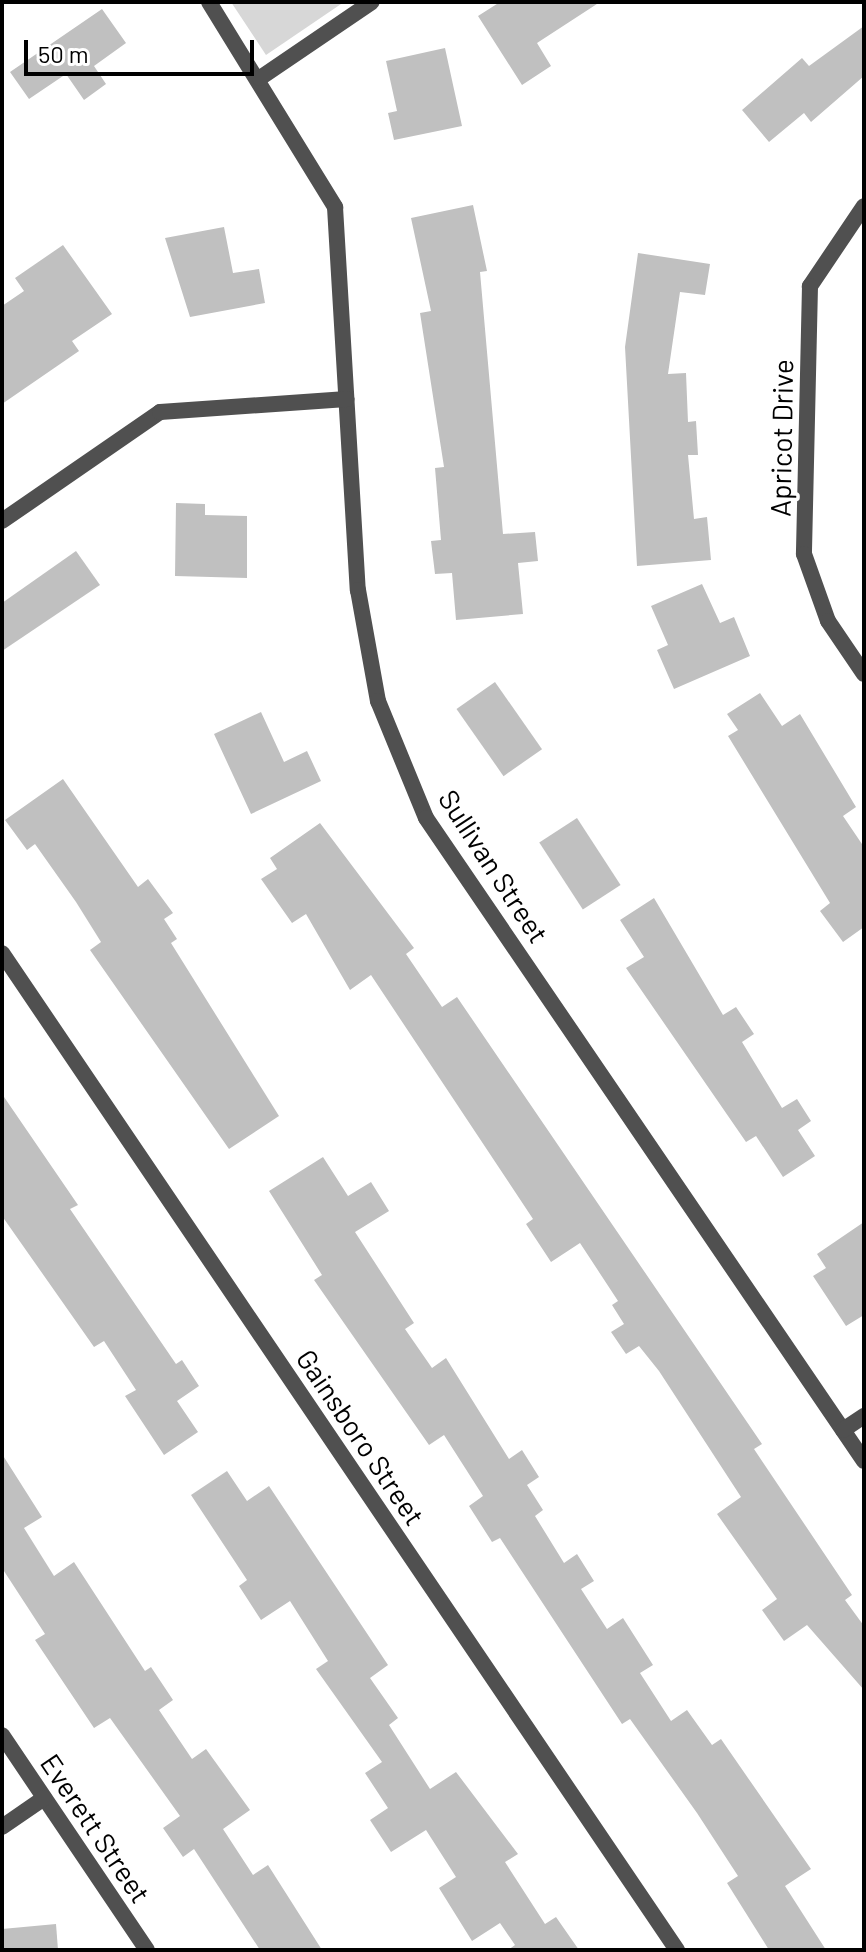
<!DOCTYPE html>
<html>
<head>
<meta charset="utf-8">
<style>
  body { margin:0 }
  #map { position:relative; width:866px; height:1952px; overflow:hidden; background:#fff; font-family:Barlow,sans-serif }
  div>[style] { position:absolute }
  .green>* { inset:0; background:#d7d7d7 }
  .building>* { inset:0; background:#c0c0c0; transform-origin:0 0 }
  .minor>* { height:16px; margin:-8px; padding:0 8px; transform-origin:8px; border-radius:8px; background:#505050 }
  span { translate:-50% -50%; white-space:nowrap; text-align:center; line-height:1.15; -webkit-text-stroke:7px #fff; paint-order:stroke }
  .street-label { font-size:28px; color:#000 }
  .frame { position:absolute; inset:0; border:4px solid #000; pointer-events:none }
  .scale { position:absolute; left:24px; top:40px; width:230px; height:36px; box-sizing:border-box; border:4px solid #000; border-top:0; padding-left:10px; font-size:24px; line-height:28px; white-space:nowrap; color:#000; -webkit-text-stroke:6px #fff; paint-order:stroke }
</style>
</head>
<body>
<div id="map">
  <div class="green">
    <div style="clip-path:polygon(231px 2px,344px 2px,266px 55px)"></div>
  </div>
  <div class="building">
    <div style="clip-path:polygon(500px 2px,600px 2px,537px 43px,551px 66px,522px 85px,478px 16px)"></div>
    <div style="clip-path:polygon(102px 9px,126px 43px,94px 66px,106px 84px,84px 100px,66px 74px,29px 99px,10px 72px)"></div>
    <div style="clip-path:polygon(864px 26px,864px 76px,811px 122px,804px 113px,769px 142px,742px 110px,802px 58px,809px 66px)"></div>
    <div style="clip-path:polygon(445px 48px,462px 126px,394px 140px,388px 113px,397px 111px,386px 61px)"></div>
    <div style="clip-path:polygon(473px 205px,487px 271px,480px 272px,503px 534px,535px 532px,538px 561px,518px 563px,523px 614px,456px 620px,452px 573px,435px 574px,431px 541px,441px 540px,435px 468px,444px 467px,420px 313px,431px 311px,411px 218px)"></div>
    <div style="clip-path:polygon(224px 227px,233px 273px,259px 269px,265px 303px,190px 317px,165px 238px)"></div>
    <div style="clip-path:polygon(63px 245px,112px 314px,72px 341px,79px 351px,2px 404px,2px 306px,24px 291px,15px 278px)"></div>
    <div style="clip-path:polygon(638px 253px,710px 264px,705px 295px,680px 292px,668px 374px,686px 373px,688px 422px,696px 421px,698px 455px,688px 455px,694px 519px,707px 517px,711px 560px,637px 566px,625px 347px)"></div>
    <div style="clip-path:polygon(176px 503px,205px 504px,205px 515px,247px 516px,247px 578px,175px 576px)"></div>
    <div style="clip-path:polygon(76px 551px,100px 585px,2px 651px,2px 603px)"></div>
    <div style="clip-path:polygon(702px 584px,720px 623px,734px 617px,750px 656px,674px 689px,657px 650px,668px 645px,651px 606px)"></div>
    <div style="left:495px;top:682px;width:82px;height:47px;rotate:55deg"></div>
    <div style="clip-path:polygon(760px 693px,782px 726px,800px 714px,856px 807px,843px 816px,864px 847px,864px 927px,843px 942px,820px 911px,830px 903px,728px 736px,738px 730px,727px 714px)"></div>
    <div style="clip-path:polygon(261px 712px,284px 762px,307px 751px,321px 781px,251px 814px,214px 734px)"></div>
    <div style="clip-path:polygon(63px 779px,138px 887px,148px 879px,173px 913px,164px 919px,177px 939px,171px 943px,279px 1116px,229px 1149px,90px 950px,101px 942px,76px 902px,35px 844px,27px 850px,5px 820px)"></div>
    <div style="left:577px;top:818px;width:80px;height:45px;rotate:57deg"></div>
    <div style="clip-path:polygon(320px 823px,414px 948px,406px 954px,442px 1007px,457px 997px,762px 1444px,754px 1449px,852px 1595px,845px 1600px,864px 1626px,864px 1690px,807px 1625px,784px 1641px,762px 1610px,777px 1599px,717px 1514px,741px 1497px,659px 1371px,639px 1346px,626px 1354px,611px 1332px,624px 1324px,612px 1305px,618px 1301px,580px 1243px,551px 1262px,526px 1224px,533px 1219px,371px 975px,350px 990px,306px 914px,292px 923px,261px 879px,277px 869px,270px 858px)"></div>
    <div style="clip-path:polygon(654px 898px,723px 1015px,736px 1007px,754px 1034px,742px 1042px,782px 1108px,797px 1099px,811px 1121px,798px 1130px,815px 1156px,783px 1177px,756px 1136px,746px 1142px,626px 968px,644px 957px,620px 920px)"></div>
    <div style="clip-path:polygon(2px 1094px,78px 1205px,70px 1209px,176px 1364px,182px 1360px,199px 1386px,177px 1401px,198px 1432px,164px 1455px,125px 1396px,136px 1390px,104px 1341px,94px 1347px,2px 1216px)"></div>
    <div style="clip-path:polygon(323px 1157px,348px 1196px,371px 1182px,389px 1211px,355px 1232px,414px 1323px,405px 1329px,432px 1368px,446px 1358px,509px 1459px,522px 1450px,539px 1477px,527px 1485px,543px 1510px,535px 1516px,564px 1563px,577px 1554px,594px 1581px,581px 1589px,607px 1629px,623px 1618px,653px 1665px,640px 1673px,671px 1721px,687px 1710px,712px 1745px,721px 1739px,811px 1869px,785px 1886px,826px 1950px,769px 1950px,727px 1883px,738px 1876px,697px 1813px,630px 1719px,622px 1724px,500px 1538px,492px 1542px,469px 1506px,483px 1496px,444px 1435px,429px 1445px,314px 1280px,322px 1275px,269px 1191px)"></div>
    <div style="clip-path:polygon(864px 1222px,864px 1315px,846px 1326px,813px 1276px,826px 1268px,817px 1254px)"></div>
    <div style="clip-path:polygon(2px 1454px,42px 1517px,24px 1528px,54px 1576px,74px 1562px,145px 1671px,151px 1667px,173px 1700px,159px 1710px,192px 1759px,206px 1749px,250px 1810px,223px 1829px,253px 1875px,268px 1865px,322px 1950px,260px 1950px,194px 1849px,183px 1857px,163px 1828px,180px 1816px,110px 1718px,94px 1728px,35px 1640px,45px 1634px,2px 1568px)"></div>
    <div style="clip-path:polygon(227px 1471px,247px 1501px,269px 1486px,388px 1665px,370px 1678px,398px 1718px,389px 1725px,430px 1789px,456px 1772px,518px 1854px,505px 1862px,545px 1924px,556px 1917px,579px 1950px,508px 1950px,515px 1945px,500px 1923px,472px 1941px,439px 1888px,456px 1877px,426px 1830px,391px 1852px,370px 1820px,388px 1808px,365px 1773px,382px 1762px,316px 1669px,328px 1661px,290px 1601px,261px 1620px,239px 1586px,247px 1580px,191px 1495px)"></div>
    <div style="clip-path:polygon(56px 1924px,58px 1950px,2px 1950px,2px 1929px)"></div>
  </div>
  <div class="minor">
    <div style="left:209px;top:2px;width:241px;rotate:58.4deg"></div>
    <div style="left:335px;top:207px;width:384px;rotate:86.6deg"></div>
    <div style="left:358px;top:590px;width:113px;rotate:79.8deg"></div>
    <div style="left:378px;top:701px;width:126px;rotate:67.7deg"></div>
    <div style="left:426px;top:818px;width:778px;rotate:55.74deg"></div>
    <div style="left:260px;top:78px;width:135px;rotate:-34.2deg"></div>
    <div style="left:864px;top:206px;width:97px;rotate:124deg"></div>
    <div style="left:810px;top:286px;width:268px;rotate:91.3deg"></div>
    <div style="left:804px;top:554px;width:71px;rotate:70.3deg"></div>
    <div style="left:828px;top:621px;width:64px;rotate:55.8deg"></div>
    <div style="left:2px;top:521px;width:192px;rotate:-34.6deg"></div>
    <div style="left:160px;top:412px;width:187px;rotate:-4deg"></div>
    <div style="left:2px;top:953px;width:1204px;rotate:55.9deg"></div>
    <div style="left:843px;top:1430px;width:25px;rotate:-34deg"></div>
    <div style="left:2px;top:1735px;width:259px;rotate:56deg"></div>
    <div style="left:2px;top:1827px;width:51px;rotate:-34.6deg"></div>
  </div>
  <div class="street-label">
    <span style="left:781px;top:438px;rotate:-89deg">Apricot Drive</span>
    <span style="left:494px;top:866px;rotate:57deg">Sullivan Street</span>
    <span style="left:361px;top:1437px;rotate:56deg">Gainsboro Street</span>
    <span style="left:96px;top:1828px;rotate:56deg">Everett Street</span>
  </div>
  <div class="frame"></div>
  <div class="scale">50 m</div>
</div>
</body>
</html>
